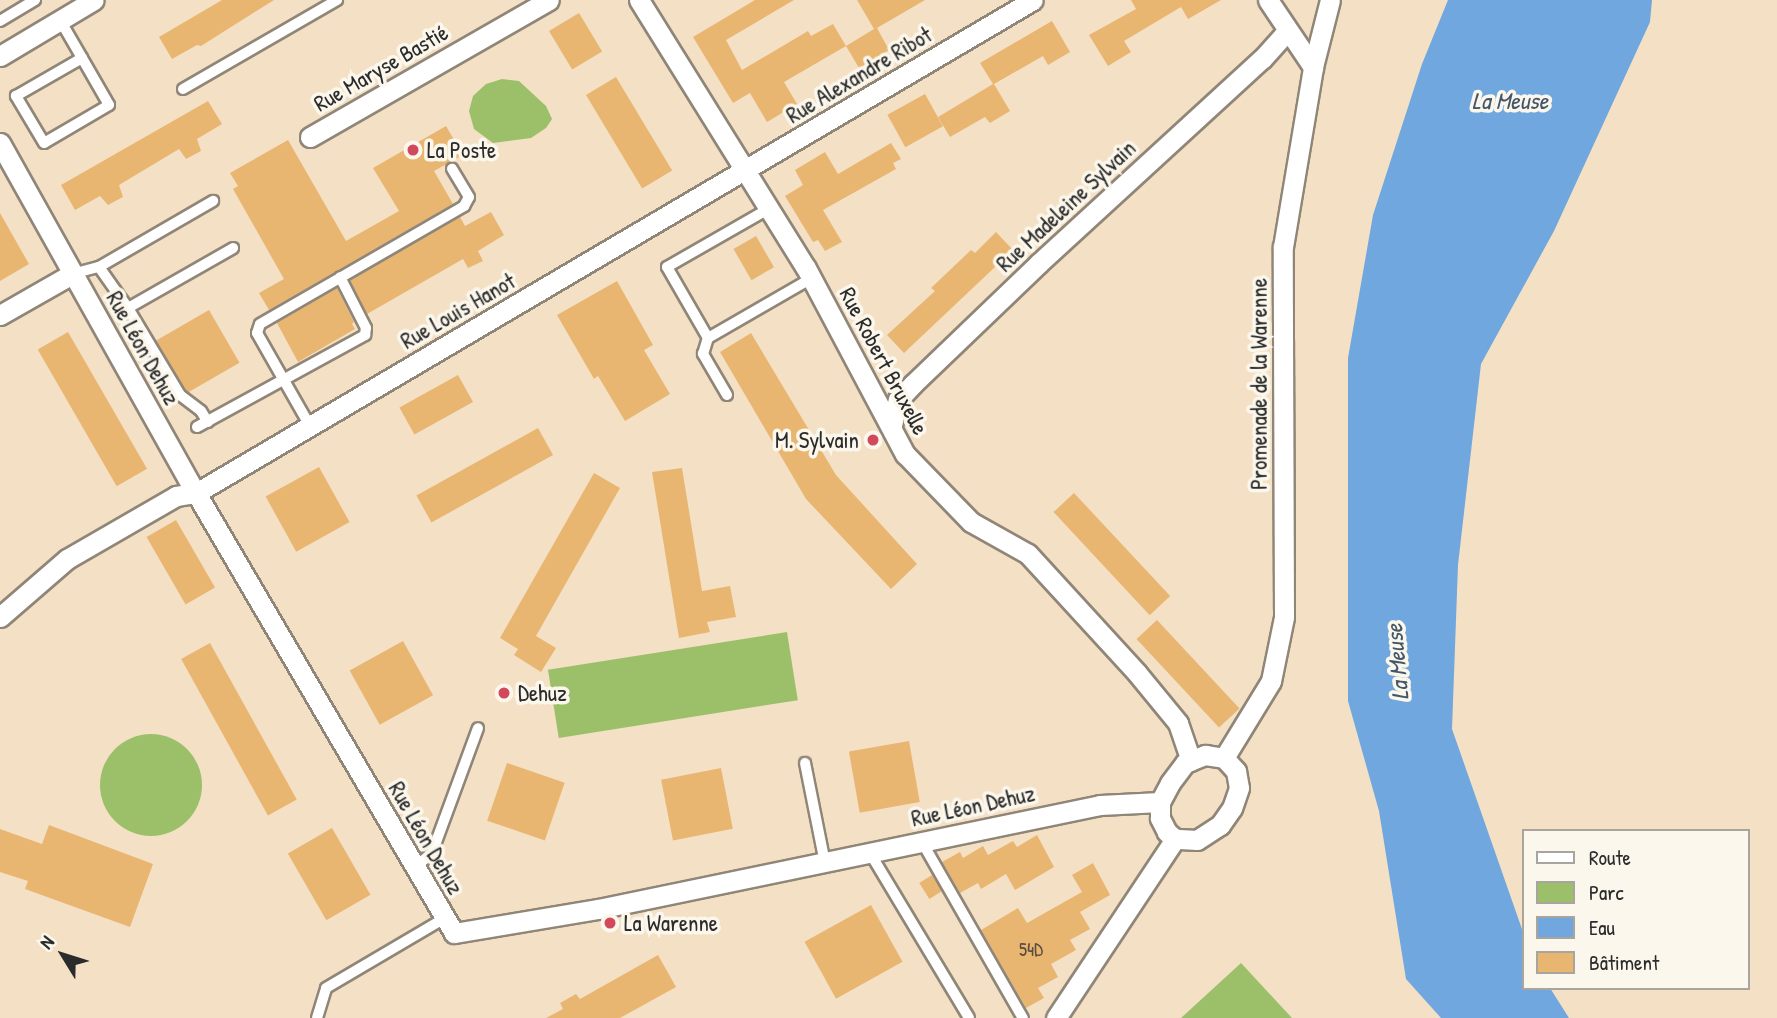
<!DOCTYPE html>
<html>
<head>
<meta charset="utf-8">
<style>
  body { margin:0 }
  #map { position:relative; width:1777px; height:1018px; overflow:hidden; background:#f4e0c5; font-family:"Patrick Hand",sans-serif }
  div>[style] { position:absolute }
  .green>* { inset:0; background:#9cc06a; transform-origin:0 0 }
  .round { border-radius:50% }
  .water>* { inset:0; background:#70a7de }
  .building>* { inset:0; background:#e9b672; transform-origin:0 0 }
  .roads { filter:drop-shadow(2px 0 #908678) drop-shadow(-2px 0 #908678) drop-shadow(0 2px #908678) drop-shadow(0 -2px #908678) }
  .lane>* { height:10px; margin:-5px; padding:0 5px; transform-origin:5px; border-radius:5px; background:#fff }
  .street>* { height:19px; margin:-9.5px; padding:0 9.5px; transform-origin:9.5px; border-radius:9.5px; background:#fff }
  .dots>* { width:19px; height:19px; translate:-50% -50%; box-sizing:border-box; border:4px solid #fbf7ec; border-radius:50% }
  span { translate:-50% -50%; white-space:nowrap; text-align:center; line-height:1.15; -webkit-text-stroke:7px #fbf7ec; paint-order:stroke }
  .number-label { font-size:19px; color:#5a4e3d }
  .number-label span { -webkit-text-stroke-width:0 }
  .street-label { font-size:23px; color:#2b2b2b }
  .poi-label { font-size:23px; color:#2b2b2b }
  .left { translate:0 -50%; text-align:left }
  .right { translate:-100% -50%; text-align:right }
  .water-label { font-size:24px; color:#43566a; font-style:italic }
  .legend { position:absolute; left:1522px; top:829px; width:228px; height:161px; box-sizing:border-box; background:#fbf7ec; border:2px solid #a8a59f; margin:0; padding:9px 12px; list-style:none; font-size:21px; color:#2b2b2b }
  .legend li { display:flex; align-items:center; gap:14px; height:35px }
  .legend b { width:35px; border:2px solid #a8a59f }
  .north { position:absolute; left:28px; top:920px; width:70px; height:70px; -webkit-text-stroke:5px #fbf7ec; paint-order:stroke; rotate:308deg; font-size:19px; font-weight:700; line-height:28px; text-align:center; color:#2b2b2b }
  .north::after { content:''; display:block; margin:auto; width:24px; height:32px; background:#2b2b2b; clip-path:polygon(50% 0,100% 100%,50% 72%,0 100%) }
</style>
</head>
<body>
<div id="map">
  <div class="green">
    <div style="clip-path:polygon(502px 79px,519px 81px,546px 106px,552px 119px,546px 128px,531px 138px,493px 143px,474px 129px,469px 111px,473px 96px,486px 84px)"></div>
    <div style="left:787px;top:632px;width:69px;height:242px;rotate:81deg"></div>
    <div class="round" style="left:100px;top:734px;width:102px;height:102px"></div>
    <div style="clip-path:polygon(1241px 963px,1292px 1018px,1181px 1018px)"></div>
  </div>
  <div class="water">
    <div style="clip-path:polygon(1448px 0,1652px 0,1650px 22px,1554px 231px,1481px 364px,1458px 565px,1452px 729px,1523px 932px,1523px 988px,1550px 988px,1569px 1018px,1441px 1018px,1406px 979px,1379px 811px,1348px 701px,1348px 358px,1373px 215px,1422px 64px)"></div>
  </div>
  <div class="building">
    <div style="clip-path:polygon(222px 0,274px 0,201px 46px,197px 45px,172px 59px,159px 37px)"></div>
    <div style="clip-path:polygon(755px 0,794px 0,726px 40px,742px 70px,808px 31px,811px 36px,833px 24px,846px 46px,874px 29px,857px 0,925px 0,877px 28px,889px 50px,859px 68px,846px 46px,784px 82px,797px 104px,767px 122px,750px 93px,733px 103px,693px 37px)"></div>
    <div style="clip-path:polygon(1131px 0,1221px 0,1188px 19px,1181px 7px,1124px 41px,1131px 52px,1108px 66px,1089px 35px,1136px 9px)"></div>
    <div style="left:579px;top:13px;width:45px;height:35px;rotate:59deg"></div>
    <div style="clip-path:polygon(1052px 21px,1070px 52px,1048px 65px,1043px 56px,994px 84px,1010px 111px,990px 123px,985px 117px,950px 137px,938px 117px,993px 84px,980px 63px)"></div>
    <div style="left:616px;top:77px;width:109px;height:35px;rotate:59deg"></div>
    <div style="left:925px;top:94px;width:37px;height:43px;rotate:61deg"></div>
    <div style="clip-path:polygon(208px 101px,222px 124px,197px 139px,201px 151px,186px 159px,179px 149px,119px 185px,123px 197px,108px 205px,100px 196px,75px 210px,61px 185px)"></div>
    <div style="clip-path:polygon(446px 126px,463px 155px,434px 171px,453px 204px,269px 310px,259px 293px,284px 279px,233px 189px,238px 186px,230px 173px,288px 140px,346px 241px,399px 211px,373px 168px)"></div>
    <div style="clip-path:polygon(891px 143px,901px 159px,893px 163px,896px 169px,823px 210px,842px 242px,825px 251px,818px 240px,813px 242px,785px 196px,803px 185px,795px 170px,825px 152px,838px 174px)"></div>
    <div style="clip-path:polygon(491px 212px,504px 235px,478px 251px,483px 261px,468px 268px,463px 259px,367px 314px,350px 280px,460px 217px,465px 226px)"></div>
    <div style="clip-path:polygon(0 213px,29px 264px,0 281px)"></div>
    <div style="clip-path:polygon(996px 232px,1013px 250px,904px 353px,887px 335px,935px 291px,931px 288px,971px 250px,975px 253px)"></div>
    <div style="left:756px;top:236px;width:36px;height:26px;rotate:60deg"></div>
    <div style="clip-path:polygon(617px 281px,653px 345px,644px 350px,670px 394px,625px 421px,598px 376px,594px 379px,557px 315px)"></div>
    <div style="clip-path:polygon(337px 288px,354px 322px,352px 324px,355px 329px,298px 362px,277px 323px)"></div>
    <div style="left:209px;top:310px;width:61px;height:61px;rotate:60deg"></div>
    <div style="left:68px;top:332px;width:158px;height:35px;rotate:60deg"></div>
    <div style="clip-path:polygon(751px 333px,836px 475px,917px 564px,891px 589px,806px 499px,720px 352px)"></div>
    <div style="left:458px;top:375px;width:31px;height:67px;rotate:61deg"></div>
    <div style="left:538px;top:428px;width:31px;height:139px;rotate:61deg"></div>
    <div style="left:319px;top:467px;width:63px;height:61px;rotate:61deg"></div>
    <div style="clip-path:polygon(682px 468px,702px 591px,730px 586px,736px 617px,707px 622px,710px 632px,679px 638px,652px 472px)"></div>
    <div style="clip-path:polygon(594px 473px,620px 488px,536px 636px,556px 648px,541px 672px,514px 655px,518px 649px,500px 638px)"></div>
    <div style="left:1074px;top:493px;width:141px;height:28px;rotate:47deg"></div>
    <div style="left:176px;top:520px;width:78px;height:34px;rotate:60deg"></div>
    <div style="left:1157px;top:620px;width:121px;height:28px;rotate:47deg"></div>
    <div style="left:403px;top:641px;width:62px;height:61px;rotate:61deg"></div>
    <div style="left:210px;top:643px;width:179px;height:33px;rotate:61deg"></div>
    <div style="left:909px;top:741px;width:62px;height:61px;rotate:80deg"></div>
    <div style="left:507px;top:763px;width:61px;height:61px;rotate:19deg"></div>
    <div style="left:721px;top:768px;width:62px;height:61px;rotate:79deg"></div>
    <div style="clip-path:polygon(49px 825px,153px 864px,130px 927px,25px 889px,28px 881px,0 872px,0 829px,42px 844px)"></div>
    <div style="left:332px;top:828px;width:77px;height:51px;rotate:60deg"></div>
    <div style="clip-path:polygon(1037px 835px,1054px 867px,1015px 890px,1006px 874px,981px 889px,978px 883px,960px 893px,942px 862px,960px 852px,963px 858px,983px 846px,988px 855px,1013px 841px,1017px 847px)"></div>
    <div style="clip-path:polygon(1093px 863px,1110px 895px,1080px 912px,1090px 929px,1070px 940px,1076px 950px,1051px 964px,1058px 977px,1038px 988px,1044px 998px,1026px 1008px,981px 930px,1018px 908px,1027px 923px,1082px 892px,1072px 875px)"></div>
    <div style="left:932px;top:875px;width:19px;height:15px;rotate:58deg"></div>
    <div style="left:871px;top:905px;width:65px;height:76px;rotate:61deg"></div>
    <div style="clip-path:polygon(658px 955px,676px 987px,620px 1018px,546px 1018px,563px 1009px,560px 1003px,576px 994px,580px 999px)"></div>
  </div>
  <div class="roads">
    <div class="lane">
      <div style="left:60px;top:20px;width:44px;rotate:59.9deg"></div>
      <div style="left:82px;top:58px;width:54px;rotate:60.1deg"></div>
      <div style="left:109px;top:105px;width:75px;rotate:149.7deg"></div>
      <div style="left:44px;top:143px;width:55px;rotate:-120.8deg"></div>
      <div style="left:16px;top:96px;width:76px;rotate:-29.9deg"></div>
      <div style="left:0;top:21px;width:41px;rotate:-31deg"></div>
      <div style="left:183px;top:89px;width:178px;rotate:-30deg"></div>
      <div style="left:99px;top:267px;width:50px;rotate:54.7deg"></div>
      <div style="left:128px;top:308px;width:101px;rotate:59.1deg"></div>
      <div style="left:180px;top:395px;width:26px;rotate:37deg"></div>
      <div style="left:201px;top:411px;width:13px;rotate:58deg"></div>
      <div style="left:72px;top:274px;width:28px;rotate:-15deg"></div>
      <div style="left:99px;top:267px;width:132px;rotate:-30.1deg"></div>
      <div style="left:128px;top:308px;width:121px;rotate:-29.7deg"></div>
      <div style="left:708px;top:338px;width:120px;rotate:-30deg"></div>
      <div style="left:727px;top:395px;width:48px;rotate:-120.3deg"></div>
      <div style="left:703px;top:354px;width:17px;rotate:-73deg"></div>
      <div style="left:708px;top:338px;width:82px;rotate:-120deg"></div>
      <div style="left:667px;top:267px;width:119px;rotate:-29.8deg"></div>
      <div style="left:310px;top:426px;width:107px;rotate:-119.7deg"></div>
      <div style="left:257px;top:333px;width:9px;rotate:-72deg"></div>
      <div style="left:260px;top:324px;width:236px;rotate:-30deg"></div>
      <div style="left:464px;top:206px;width:10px;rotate:-61deg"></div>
      <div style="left:469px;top:197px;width:33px;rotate:-121deg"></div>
      <div style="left:197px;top:427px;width:192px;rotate:-28.7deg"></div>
      <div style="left:365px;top:335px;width:7px;rotate:-82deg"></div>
      <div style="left:366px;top:328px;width:57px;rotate:-117deg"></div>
      <div style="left:805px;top:763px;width:102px;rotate:78.7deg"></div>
      <div style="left:922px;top:842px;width:203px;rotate:60.2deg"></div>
      <div style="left:870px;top:853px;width:192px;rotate:59deg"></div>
      <div style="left:415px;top:867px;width:22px;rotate:-39deg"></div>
      <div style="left:432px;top:853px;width:133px;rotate:-69.8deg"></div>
      <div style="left:317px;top:1018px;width:31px;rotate:-73deg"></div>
      <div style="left:326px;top:988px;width:138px;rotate:-30.5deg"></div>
    </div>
    <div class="street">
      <div style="left:639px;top:0;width:316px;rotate:58.1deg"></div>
      <div style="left:806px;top:268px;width:211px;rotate:62deg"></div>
      <div style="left:905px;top:454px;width:95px;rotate:45.9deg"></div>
      <div style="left:971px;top:522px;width:65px;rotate:29.3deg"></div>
      <div style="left:1028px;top:554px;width:161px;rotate:47.5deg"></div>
      <div style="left:1137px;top:673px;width:65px;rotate:50.6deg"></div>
      <div style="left:1178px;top:723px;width:40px;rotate:71.1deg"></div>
      <div style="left:1268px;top:0;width:81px;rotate:56.1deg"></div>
      <div style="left:0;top:56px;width:109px;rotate:-30.8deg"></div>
      <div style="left:310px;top:137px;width:275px;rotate:-29.8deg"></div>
      <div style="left:0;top:143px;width:401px;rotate:60.8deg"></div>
      <div style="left:196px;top:493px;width:510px;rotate:59.61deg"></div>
      <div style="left:454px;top:933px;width:146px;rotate:-9.5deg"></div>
      <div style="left:598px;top:909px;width:513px;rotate:-11.7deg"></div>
      <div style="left:1100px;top:805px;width:60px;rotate:-2.9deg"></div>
      <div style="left:0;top:315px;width:83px;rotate:-29.7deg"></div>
      <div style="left:892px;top:425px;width:26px;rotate:-77deg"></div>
      <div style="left:898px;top:400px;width:22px;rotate:-47deg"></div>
      <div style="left:913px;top:384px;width:175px;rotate:-43.8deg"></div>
      <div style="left:1039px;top:263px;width:302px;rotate:-42.5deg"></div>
      <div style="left:1262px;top:59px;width:38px;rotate:-48deg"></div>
      <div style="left:0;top:617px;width:89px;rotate:-40.9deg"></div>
      <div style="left:67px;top:559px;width:126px;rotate:-30deg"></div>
      <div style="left:176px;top:496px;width:20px;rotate:-9deg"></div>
      <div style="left:196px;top:493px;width:971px;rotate:-30.5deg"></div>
      <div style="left:1205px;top:755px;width:19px;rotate:9deg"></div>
      <div style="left:1224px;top:758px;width:18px;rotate:47deg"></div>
      <div style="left:1236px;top:771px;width:17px;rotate:80deg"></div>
      <div style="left:1239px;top:788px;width:21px;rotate:109deg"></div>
      <div style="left:1232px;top:808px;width:21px;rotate:125deg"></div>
      <div style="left:1220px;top:825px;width:27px;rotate:147deg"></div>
      <div style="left:1197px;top:840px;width:22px;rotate:-177deg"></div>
      <div style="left:1175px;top:839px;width:11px;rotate:-139deg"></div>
      <div style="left:1167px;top:832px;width:16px;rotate:-117deg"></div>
      <div style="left:1160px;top:818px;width:16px;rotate:-90deg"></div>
      <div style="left:1160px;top:802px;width:21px;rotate:-62deg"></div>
      <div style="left:1170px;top:783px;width:25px;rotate:-53deg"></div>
      <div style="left:1185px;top:763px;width:22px;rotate:-22deg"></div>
      <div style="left:1224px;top:758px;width:90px;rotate:-58.6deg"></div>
      <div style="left:1271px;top:681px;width:65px;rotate:-78.5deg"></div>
      <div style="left:1284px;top:617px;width:370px;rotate:-90.2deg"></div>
      <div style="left:1283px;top:247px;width:182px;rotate:-80.5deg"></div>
      <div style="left:1313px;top:67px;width:69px;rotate:-75.8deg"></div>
      <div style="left:1056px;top:1018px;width:215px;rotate:-56.4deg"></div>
    </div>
  </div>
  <div class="dots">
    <div style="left:413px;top:150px;background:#d1495b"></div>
    <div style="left:873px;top:440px;background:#d1495b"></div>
    <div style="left:504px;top:693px;background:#d1495b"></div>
    <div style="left:610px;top:923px;background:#d1495b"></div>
  </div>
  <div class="number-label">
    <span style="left:1031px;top:950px">54D</span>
  </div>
  <div class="street-label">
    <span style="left:381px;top:68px;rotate:-30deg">Rue Maryse Bastié</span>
    <span style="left:859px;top:75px;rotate:-31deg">Rue Alexandre Ribot</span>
    <span style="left:1066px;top:206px;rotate:-43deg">Rue Madeleine Sylvain</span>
    <span style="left:458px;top:311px;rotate:-30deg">Rue Louis Hanot</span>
    <span style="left:143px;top:348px;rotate:61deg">Rue Léon Dehuz</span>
    <span style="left:884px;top:361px;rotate:62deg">Rue Robert Bruxelle</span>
    <span style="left:1259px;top:384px;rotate:-90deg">Promenade de la Warenne</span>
    <span style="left:973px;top:806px;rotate:-12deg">Rue Léon Dehuz</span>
    <span style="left:426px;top:838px;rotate:60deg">Rue Léon Dehuz</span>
  </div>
  <div class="poi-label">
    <span class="left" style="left:427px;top:150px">La Poste</span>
    <span class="right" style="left:859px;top:440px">M. Sylvain</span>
    <span class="left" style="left:518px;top:693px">Dehuz</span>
    <span class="left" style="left:624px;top:923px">La Warenne</span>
  </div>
  <div class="water-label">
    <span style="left:1510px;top:101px">La Meuse</span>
    <span style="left:1397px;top:662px;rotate:-95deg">La Meuse</span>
  </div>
  <ul class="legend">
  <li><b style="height:9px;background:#fff"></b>Route</li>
  <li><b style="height:19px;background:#9cc06a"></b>Parc</li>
  <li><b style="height:19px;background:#70a7de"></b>Eau</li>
  <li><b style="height:19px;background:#e9b672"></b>Bâtiment</li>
  </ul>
  <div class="north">N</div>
</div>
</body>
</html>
